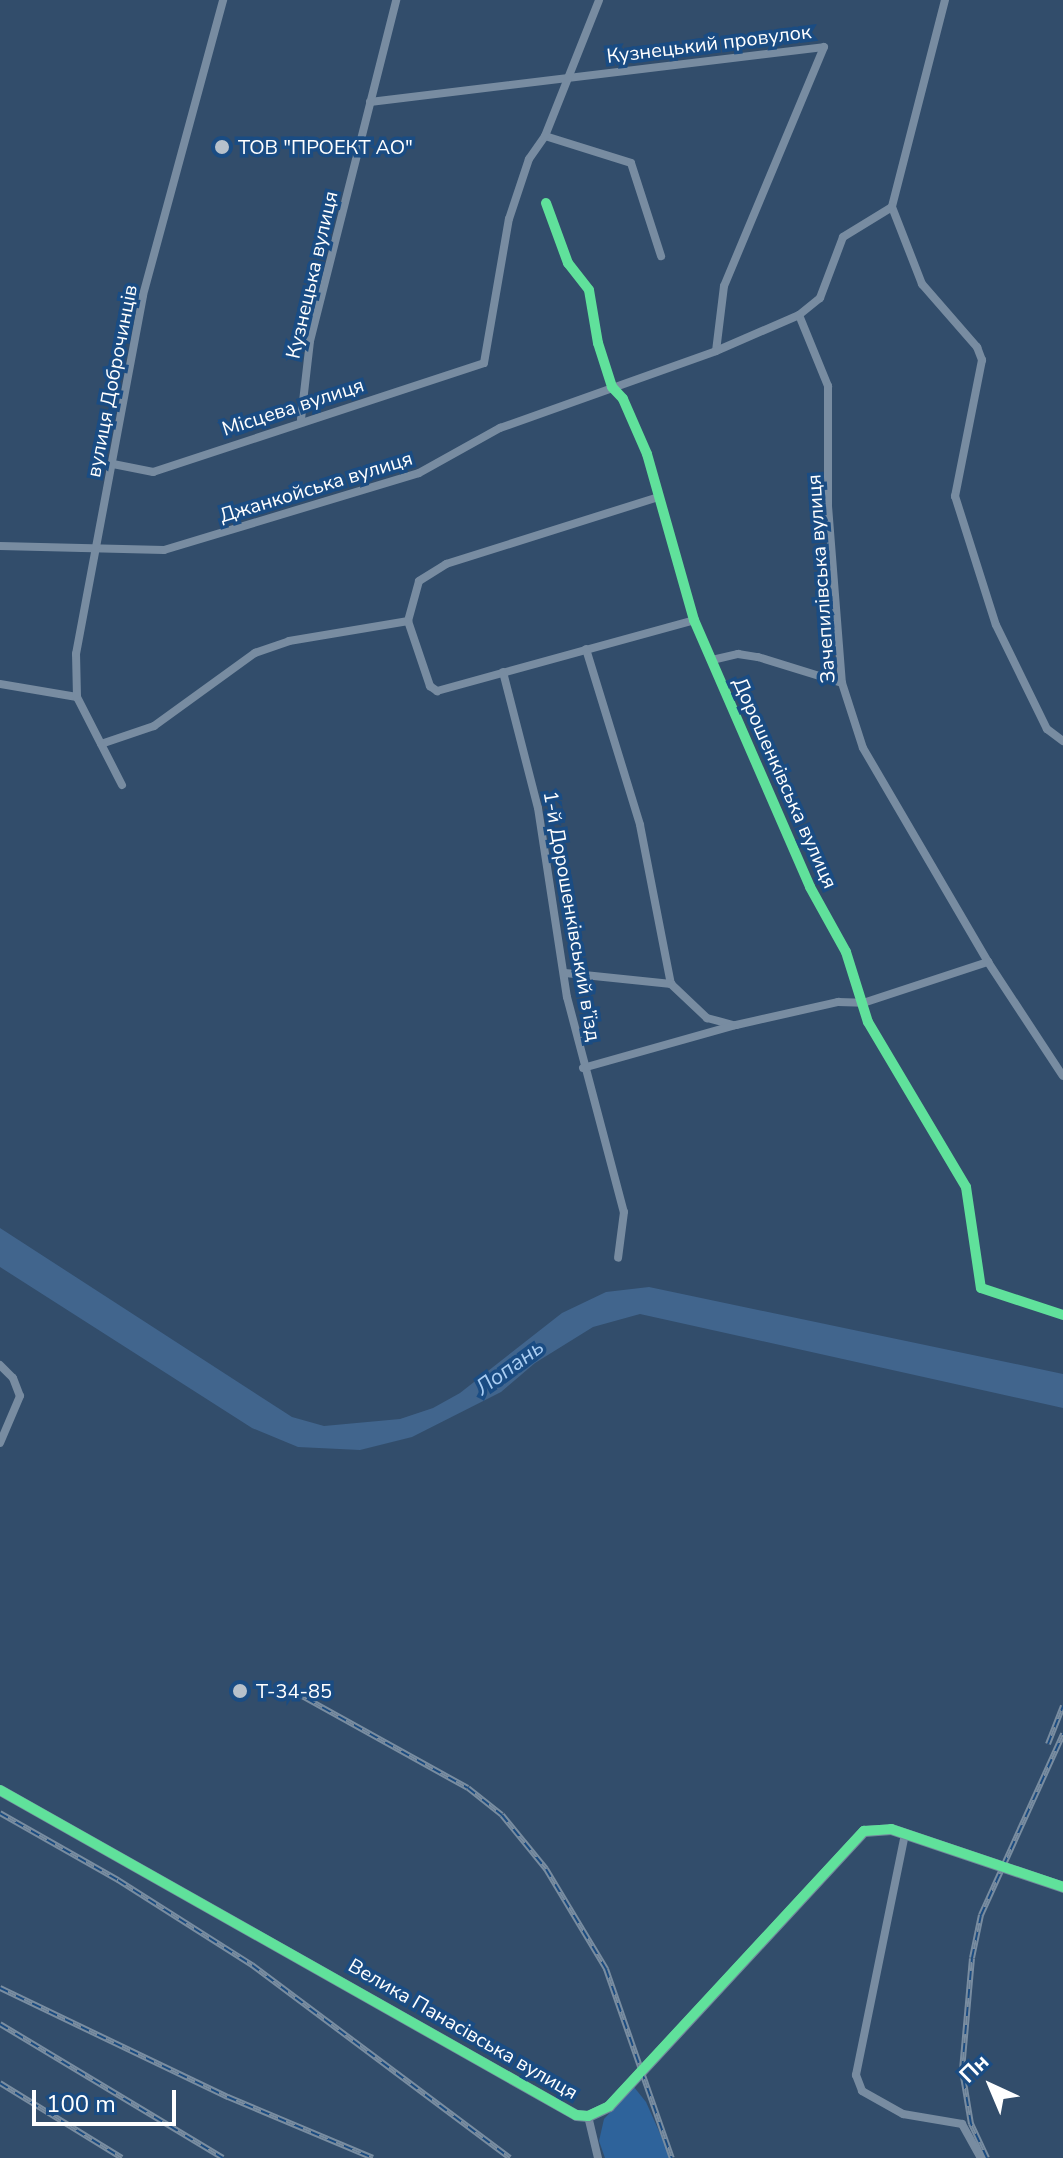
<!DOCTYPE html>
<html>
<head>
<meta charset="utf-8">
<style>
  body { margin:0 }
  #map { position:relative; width:1063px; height:2158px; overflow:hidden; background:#324d6b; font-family:"Nunito Sans",sans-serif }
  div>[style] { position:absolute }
  .green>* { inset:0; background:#2e639b }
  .water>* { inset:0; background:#41658d }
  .street>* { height:8px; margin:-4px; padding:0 4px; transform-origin:4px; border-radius:4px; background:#788ca1 }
  .secondary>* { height:11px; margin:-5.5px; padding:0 5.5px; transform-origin:5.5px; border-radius:5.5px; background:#73879d }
  .rail>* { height:6px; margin-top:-3px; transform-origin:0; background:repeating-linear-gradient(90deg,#1a4c83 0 9px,#798da1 0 18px); box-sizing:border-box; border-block:2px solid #798da1 }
  .cycleway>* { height:10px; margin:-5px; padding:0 5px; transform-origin:5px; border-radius:5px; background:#60e19b }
  .dots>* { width:22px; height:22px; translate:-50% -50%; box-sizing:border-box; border:4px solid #1a4c83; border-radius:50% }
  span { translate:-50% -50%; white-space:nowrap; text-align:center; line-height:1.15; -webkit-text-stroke:7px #1a4c83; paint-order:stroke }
  .street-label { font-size:20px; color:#fff }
  .poi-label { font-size:20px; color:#fff }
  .left { translate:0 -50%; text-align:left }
  .water-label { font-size:22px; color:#aacef3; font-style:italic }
  .north { position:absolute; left:951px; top:2046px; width:80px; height:80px; -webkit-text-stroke:6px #1a4c83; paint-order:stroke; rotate:316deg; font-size:22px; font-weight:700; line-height:32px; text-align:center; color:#fff }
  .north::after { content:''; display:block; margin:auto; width:28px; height:36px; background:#fff; clip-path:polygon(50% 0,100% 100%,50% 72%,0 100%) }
  .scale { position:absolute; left:32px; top:2090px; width:144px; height:36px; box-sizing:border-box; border:4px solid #fff; border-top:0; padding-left:10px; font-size:24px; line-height:28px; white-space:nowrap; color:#fff; -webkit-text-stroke:6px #1a4c83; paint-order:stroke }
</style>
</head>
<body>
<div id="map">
  <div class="green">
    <div style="clip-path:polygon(634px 2087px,646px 2102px,671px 2158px,605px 2158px,599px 2141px,604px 2119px)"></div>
  </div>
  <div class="water">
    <div style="clip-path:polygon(0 1228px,292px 1417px,324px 1426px,400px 1419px,433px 1408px,460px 1393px,562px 1313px,606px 1292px,649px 1287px,1063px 1374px,1063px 1408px,640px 1314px,593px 1327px,535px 1363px,501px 1392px,412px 1437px,360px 1450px,298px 1447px,252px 1428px,0 1267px)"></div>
  </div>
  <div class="street">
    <div style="left:945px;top:0;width:214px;rotate:104.4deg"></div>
    <div style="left:892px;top:207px;width:83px;rotate:68.7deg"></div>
    <div style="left:922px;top:284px;width:84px;rotate:48.9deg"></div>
    <div style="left:977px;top:347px;width:14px;rotate:69deg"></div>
    <div style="left:982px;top:360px;width:139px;rotate:101.2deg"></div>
    <div style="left:955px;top:496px;width:135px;rotate:72.4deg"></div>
    <div style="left:996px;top:625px;width:116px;rotate:63.9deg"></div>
    <div style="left:1047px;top:729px;width:20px;rotate:37deg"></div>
    <div style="left:370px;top:102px;width:457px;rotate:-6.9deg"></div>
    <div style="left:824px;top:47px;width:259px;rotate:112.7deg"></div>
    <div style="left:724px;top:286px;width:65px;rotate:97deg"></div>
    <div style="left:545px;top:136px;width:90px;rotate:17.4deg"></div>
    <div style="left:631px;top:163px;width:98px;rotate:72.1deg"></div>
    <div style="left:546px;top:203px;width:64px;rotate:69.9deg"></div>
    <div style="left:568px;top:263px;width:34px;rotate:52deg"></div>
    <div style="left:589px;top:290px;width:54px;rotate:80.4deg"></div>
    <div style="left:598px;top:343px;width:46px;rotate:72.3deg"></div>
    <div style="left:612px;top:387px;width:16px;rotate:47deg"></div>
    <div style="left:623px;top:399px;width:60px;rotate:66.4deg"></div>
    <div style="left:647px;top:454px;width:173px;rotate:74.2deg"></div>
    <div style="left:694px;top:620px;width:291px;rotate:66.5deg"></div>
    <div style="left:810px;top:887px;width:74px;rotate:61deg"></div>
    <div style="left:846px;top:952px;width:73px;rotate:72.6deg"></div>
    <div style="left:868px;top:1022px;width:192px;rotate:59.3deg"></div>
    <div style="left:966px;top:1187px;width:102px;rotate:81.6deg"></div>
    <div style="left:981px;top:1288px;width:86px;rotate:18.2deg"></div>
    <div style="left:799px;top:315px;width:77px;rotate:67.8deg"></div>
    <div style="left:828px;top:386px;width:120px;rotate:90deg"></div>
    <div style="left:828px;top:506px;width:178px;rotate:85.5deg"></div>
    <div style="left:842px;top:683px;width:68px;rotate:72.1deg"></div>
    <div style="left:863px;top:748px;width:248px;rotate:59.7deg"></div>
    <div style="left:988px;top:962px;width:136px;rotate:56.7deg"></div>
    <div style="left:301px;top:419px;width:79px;rotate:-83.4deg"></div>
    <div style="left:310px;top:341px;width:352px;rotate:-75.8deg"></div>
    <div style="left:113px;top:464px;width:41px;rotate:11.3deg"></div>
    <div style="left:153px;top:472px;width:348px;rotate:-18.2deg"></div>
    <div style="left:484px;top:363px;width:146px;rotate:-80.2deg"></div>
    <div style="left:509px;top:219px;width:63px;rotate:-71.6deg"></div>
    <div style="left:529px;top:159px;width:28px;rotate:-55deg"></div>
    <div style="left:545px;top:136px;width:146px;rotate:-68.3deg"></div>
    <div style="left:0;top:546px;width:164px;rotate:1.4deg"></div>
    <div style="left:164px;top:550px;width:266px;rotate:-16.8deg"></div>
    <div style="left:419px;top:473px;width:93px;rotate:-29.1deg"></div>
    <div style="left:500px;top:428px;width:229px;rotate:-19.6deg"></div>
    <div style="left:716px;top:351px;width:90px;rotate:-23.4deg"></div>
    <div style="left:799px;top:315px;width:27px;rotate:-39deg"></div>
    <div style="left:820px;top:298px;width:65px;rotate:-69.3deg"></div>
    <div style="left:843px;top:237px;width:57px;rotate:-31.5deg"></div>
    <div style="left:408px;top:621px;width:69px;rotate:71.3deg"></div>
    <div style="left:430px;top:686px;width:9px;rotate:36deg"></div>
    <div style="left:437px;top:691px;width:267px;rotate:-15.4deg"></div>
    <div style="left:408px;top:621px;width:41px;rotate:-74.6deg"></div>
    <div style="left:419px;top:581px;width:32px;rotate:-32deg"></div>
    <div style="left:446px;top:564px;width:222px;rotate:-17.5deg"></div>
    <div style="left:586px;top:649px;width:184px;rotate:72.9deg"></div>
    <div style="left:640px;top:825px;width:162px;rotate:79deg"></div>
    <div style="left:712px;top:660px;width:27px;rotate:-13deg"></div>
    <div style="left:738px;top:654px;width:20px;rotate:9deg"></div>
    <div style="left:758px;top:657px;width:88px;rotate:17.2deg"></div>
    <div style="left:503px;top:672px;width:140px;rotate:75.6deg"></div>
    <div style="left:538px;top:808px;width:191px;rotate:81.3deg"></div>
    <div style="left:567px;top:997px;width:222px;rotate:75.2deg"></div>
    <div style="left:624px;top:1212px;width:46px;rotate:97.4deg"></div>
    <div style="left:0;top:684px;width:78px;rotate:9.6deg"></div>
    <div style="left:101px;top:744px;width:56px;rotate:-18.8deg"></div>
    <div style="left:154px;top:726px;width:125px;rotate:-35.9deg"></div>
    <div style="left:255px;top:653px;width:36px;rotate:-19deg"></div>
    <div style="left:289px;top:641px;width:121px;rotate:-9.5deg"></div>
    <div style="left:122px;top:785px;width:99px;rotate:-117.1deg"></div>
    <div style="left:77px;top:697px;width:43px;rotate:-91.3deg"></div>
    <div style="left:76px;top:654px;width:365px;rotate:-79.4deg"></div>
    <div style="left:143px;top:295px;width:306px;rotate:-74.8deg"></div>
    <div style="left:565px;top:973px;width:107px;rotate:5.9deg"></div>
    <div style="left:671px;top:984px;width:50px;rotate:43.4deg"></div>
    <div style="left:707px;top:1018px;width:28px;rotate:15deg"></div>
    <div style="left:583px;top:1068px;width:159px;rotate:-15.7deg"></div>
    <div style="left:736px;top:1025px;width:105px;rotate:-12.7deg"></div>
    <div style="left:838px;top:1002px;width:25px;rotate:2deg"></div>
    <div style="left:863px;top:1003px;width:132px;rotate:-18.2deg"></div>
    <div style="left:0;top:1365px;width:18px;rotate:45deg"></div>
    <div style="left:13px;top:1378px;width:19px;rotate:69deg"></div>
    <div style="left:20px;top:1396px;width:51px;rotate:113.1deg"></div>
    <div style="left:905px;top:1834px;width:246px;rotate:101.5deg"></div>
    <div style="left:856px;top:2075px;width:17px;rotate:69deg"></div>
    <div style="left:862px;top:2091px;width:47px;rotate:29.3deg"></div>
    <div style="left:903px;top:2114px;width:60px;rotate:9.6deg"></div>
    <div style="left:962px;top:2124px;width:39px;rotate:61deg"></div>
    <div style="left:588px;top:2116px;width:43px;rotate:76.6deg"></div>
  </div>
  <div class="secondary">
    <div style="left:0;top:1790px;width:661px;rotate:29.43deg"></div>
    <div style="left:576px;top:2115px;width:12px;rotate:5deg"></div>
    <div style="left:588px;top:2116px;width:23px;rotate:-25deg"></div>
    <div style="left:609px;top:2106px;width:375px;rotate:-47.2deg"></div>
    <div style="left:864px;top:1831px;width:27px;rotate:-4deg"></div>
    <div style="left:891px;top:1829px;width:182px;rotate:18.6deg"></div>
  </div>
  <div class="rail">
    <div style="left:291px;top:1690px;width:202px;rotate:29deg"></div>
    <div style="left:468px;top:1788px;width:43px;rotate:38.5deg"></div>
    <div style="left:502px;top:1815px;width:70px;rotate:50.8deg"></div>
    <div style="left:546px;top:1869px;width:117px;rotate:59deg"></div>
    <div style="left:606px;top:1969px;width:200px;rotate:70.8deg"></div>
    <div style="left:1048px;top:1744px;width:41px;rotate:-68.5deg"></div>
    <div style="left:0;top:1813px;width:136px;rotate:29.6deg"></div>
    <div style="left:118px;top:1880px;width:159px;rotate:32.4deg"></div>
    <div style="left:252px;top:1965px;width:322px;rotate:36.8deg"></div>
    <div style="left:0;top:1988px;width:253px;rotate:25.6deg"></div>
    <div style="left:228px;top:2097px;width:157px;rotate:22.8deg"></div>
    <div style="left:0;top:2024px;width:260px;rotate:31deg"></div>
    <div style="left:0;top:2083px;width:143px;rotate:31.6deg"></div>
    <div style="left:987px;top:2158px;width:38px;rotate:-115deg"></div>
    <div style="left:971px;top:2124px;width:55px;rotate:-99.5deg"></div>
    <div style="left:962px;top:2070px;width:112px;rotate:-84.9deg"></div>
    <div style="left:972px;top:1958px;width:44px;rotate:-78.2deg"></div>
    <div style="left:981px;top:1915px;width:199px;rotate:-65.6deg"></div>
  </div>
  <div class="cycleway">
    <div style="left:546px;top:203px;width:64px;rotate:69.9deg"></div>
    <div style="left:568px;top:263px;width:34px;rotate:52deg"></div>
    <div style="left:589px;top:290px;width:54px;rotate:80.4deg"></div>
    <div style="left:598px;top:343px;width:46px;rotate:72.3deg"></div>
    <div style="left:612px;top:387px;width:16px;rotate:47deg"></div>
    <div style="left:623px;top:399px;width:60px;rotate:66.4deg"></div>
    <div style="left:647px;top:454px;width:173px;rotate:74.2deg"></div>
    <div style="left:694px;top:620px;width:291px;rotate:66.5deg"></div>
    <div style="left:810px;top:887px;width:74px;rotate:61deg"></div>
    <div style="left:846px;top:952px;width:73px;rotate:72.6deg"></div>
    <div style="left:868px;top:1022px;width:192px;rotate:59.3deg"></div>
    <div style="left:966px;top:1187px;width:102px;rotate:81.6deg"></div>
    <div style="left:981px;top:1288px;width:86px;rotate:18.2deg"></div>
    <div style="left:0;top:1790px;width:661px;rotate:29.43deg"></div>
    <div style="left:576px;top:2115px;width:12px;rotate:5deg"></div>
    <div style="left:588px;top:2116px;width:23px;rotate:-25deg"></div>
    <div style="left:609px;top:2106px;width:375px;rotate:-47.2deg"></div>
    <div style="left:864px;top:1831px;width:27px;rotate:-4deg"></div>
    <div style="left:891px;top:1829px;width:182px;rotate:18.6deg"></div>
  </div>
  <div class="dots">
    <div style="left:222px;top:147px;background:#b7c1cb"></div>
    <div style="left:240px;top:1691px;background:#b7c1cb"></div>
  </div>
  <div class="street-label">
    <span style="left:709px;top:44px;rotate:-7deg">Кузнецький провулок</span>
    <span style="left:312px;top:275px;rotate:-77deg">Кузнецька вулиця</span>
    <span style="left:112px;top:381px;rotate:-79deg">вулиця Доброчинців</span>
    <span style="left:293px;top:407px;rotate:-18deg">Місцева вулиця</span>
    <span style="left:316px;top:487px;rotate:-17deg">Джанкойська вулиця</span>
    <span style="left:821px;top:579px;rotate:-94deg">Зачепилівська вулиця</span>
    <span style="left:785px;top:783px;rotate:66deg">Дорошенківська вулиця</span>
    <span style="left:572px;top:916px;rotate:80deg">1-й Дорошенківський в’їзд</span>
    <span style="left:463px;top:2029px;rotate:30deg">Велика Панасівська вулиця</span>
  </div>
  <div class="poi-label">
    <span class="left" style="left:238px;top:147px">ТОВ "ПРОЕКТ АО"</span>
    <span class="left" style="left:256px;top:1691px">Т-34-85</span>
  </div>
  <div class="water-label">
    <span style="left:510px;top:1368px;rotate:-36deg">Лопань</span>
  </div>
  <div class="north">Пн</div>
  <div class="scale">100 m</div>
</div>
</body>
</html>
